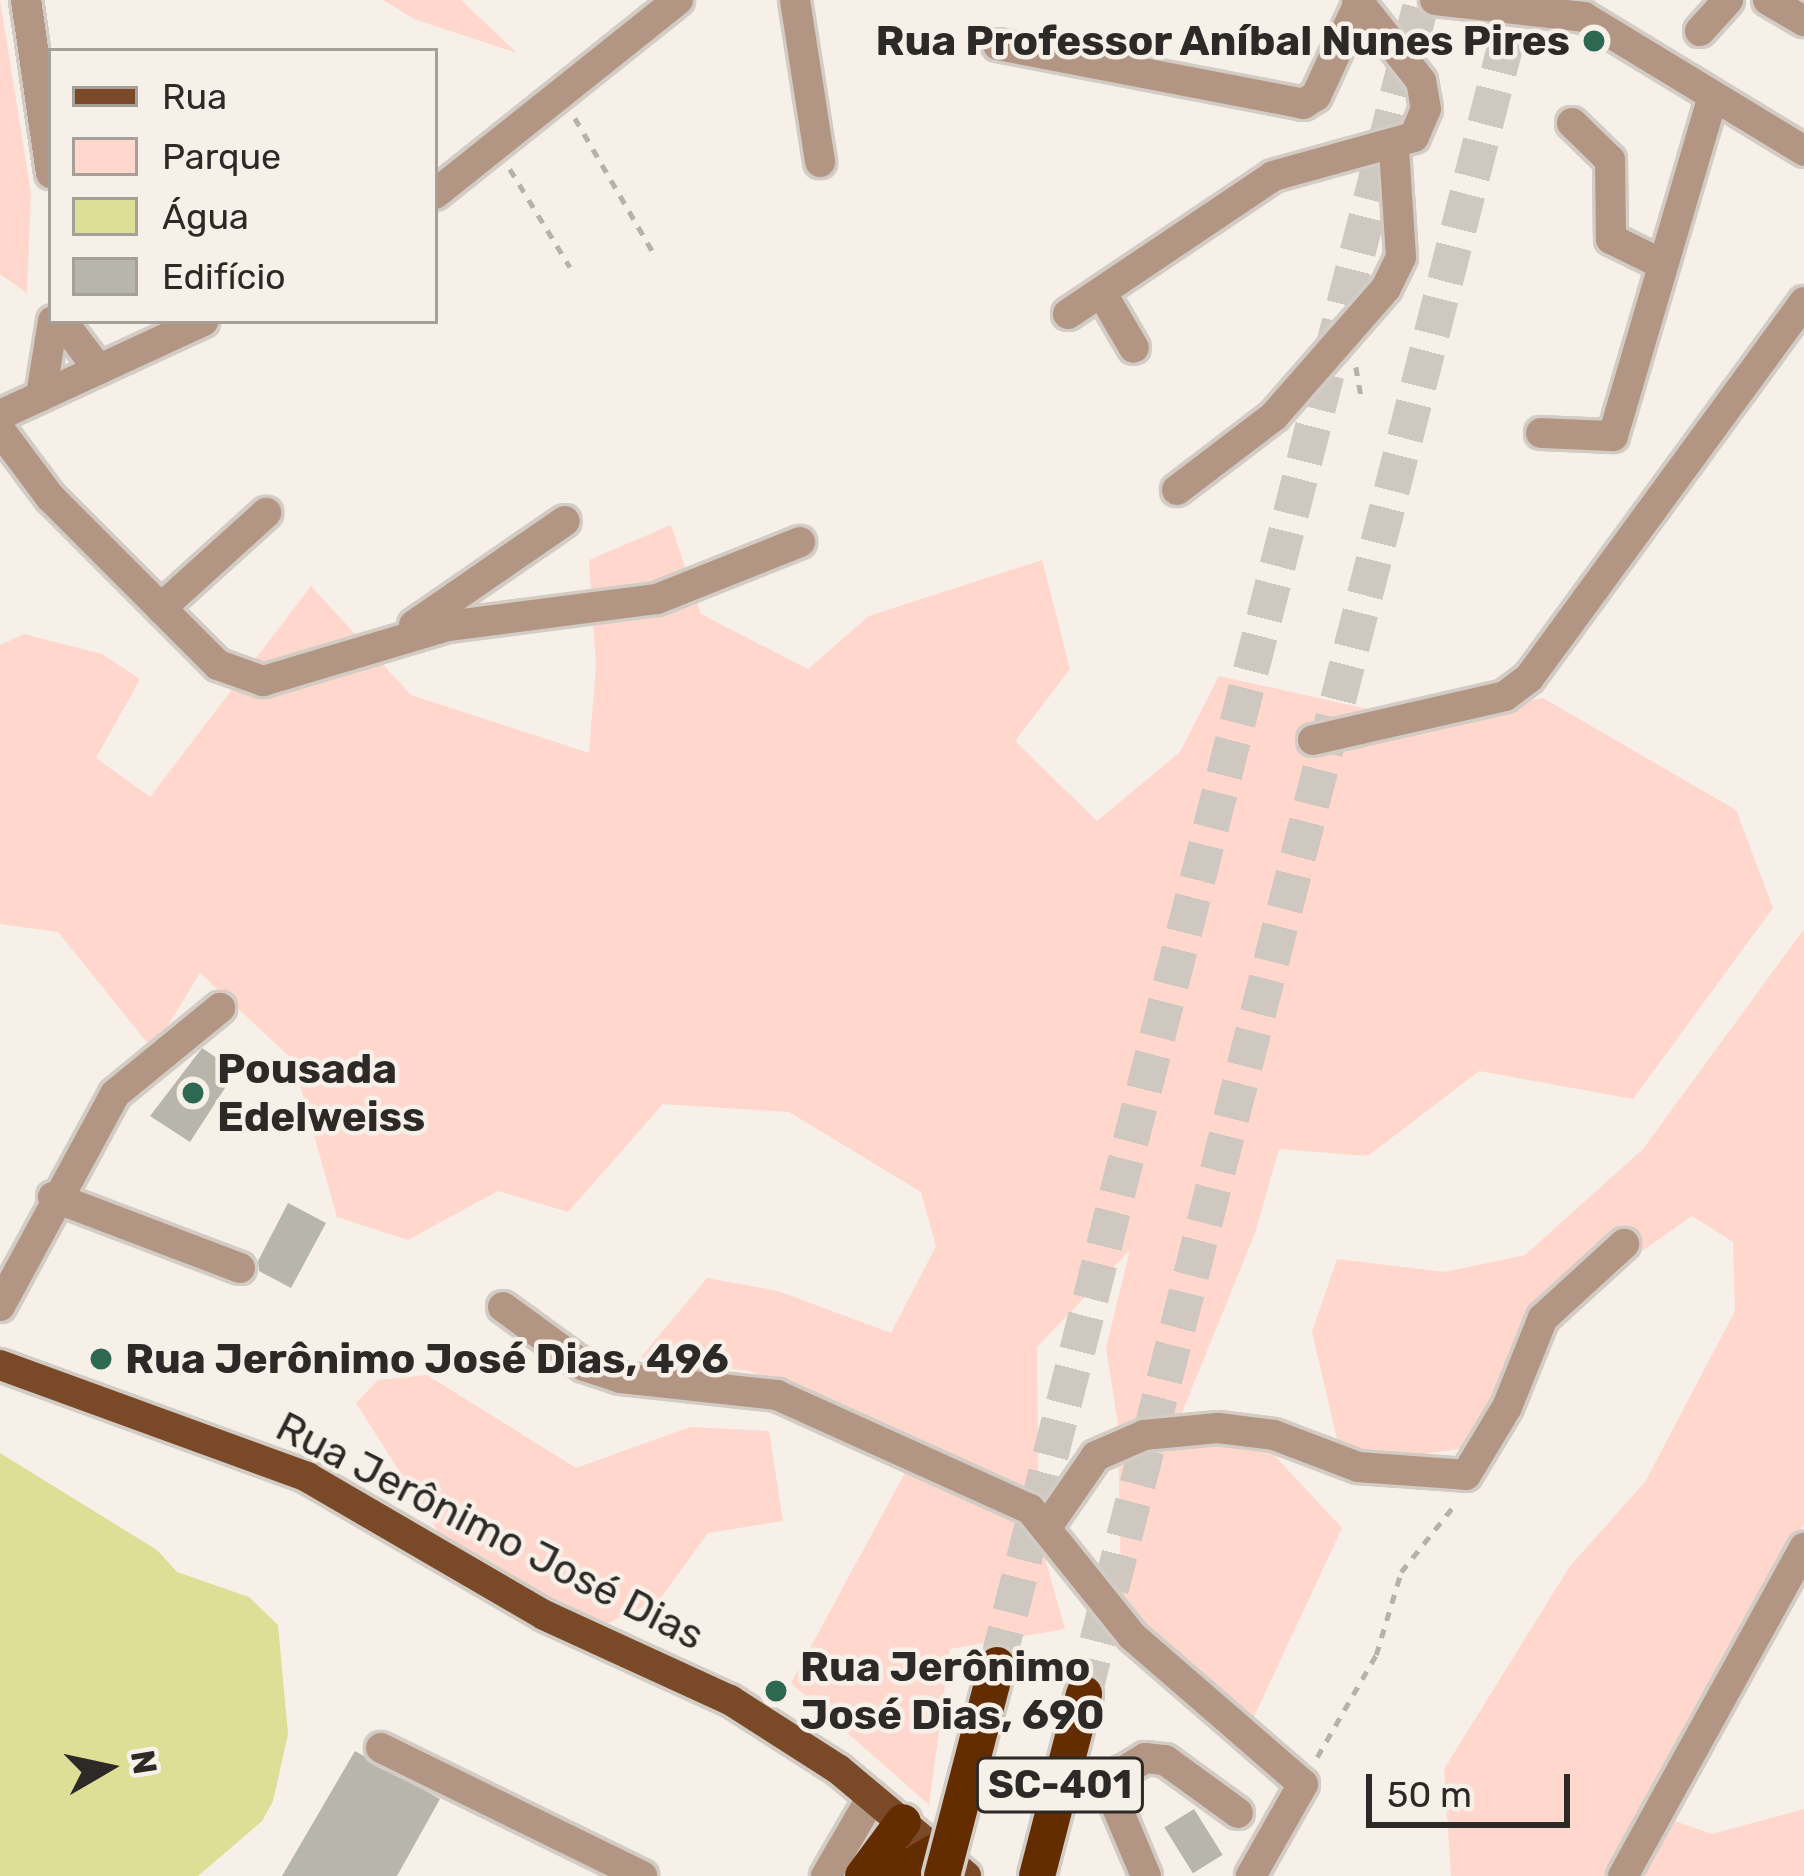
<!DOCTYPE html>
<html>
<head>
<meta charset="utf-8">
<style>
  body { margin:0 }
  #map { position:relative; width:1804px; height:1876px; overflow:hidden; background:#f6f0e8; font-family:Rubik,sans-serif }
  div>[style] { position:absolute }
  .green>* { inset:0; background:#ffd7cd }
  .water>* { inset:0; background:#dcdf95 }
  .building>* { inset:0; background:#b7b5ac; transform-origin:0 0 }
  .highway-tunnel>* { height:36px; margin-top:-18px; transform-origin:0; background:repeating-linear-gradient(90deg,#cec8c1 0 36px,transparent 0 54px) }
  .path>* { height:4.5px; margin-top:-2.25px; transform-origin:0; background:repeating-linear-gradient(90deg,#b6b1ab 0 9px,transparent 0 18px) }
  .roads { filter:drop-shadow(3px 0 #d2ccc5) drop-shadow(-3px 0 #d2ccc5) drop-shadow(0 3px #d2ccc5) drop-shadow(0 -3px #d2ccc5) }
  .minor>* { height:30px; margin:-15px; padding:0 15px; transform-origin:15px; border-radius:15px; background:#b29583 }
  .major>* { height:30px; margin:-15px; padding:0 15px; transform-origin:15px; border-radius:15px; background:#7a4928 }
  .highway>* { height:36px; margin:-18px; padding:0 18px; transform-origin:18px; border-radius:18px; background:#642d00 }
  .bridges { filter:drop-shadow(3px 0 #d2ccc5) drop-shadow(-3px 0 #d2ccc5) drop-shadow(0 3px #d2ccc5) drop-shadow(0 -3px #d2ccc5) }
  .highway-bridge>* { height:36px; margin:-18px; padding:0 18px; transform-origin:18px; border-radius:18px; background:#642d00 }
  .dots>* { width:33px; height:33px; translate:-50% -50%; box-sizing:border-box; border:6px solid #f6f0e8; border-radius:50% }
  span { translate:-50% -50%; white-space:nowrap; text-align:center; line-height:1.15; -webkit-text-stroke:9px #f6f0e8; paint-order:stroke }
  .shield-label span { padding:3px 9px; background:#f6f0e8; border:3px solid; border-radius:9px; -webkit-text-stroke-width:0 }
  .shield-label { font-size:39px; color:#2c2926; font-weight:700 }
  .poi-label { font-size:42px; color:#2c2926; font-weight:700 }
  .right { translate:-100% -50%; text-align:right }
  .left { translate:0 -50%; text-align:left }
  .street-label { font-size:42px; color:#2c2926 }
  .legend { position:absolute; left:48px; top:48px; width:390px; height:276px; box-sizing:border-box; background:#f6f0e8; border:3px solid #a5a09a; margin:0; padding:15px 21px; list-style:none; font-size:36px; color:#2c2926 }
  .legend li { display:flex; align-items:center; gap:24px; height:60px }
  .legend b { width:60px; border:3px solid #a5a09a }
  .north { position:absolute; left:48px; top:1708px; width:120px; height:120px; -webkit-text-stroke:9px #f6f0e8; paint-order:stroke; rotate:81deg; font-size:33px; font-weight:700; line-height:48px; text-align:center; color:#2c2926 }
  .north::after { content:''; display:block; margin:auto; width:42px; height:54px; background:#2c2926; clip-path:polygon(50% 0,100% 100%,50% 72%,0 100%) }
  .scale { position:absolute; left:1366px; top:1774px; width:204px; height:54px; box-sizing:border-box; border:6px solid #2c2926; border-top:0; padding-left:15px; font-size:36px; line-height:42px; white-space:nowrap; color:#2c2926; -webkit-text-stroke:9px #f6f0e8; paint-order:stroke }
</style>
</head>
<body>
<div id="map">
  <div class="green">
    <div style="clip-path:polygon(0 0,31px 193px,27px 293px,0 274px)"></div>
    <div style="clip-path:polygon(383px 0,461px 0,517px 53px,414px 19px)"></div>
    <div style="clip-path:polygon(671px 525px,701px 614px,808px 669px,869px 616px,1042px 560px,1070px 669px,1015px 741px,1097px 821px,1180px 752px,1219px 676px,1408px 718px,1543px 698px,1736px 810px,1773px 908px,1633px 1099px,1479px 1071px,1368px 1156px,1279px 1149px,1255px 1233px,1179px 1420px,1259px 1439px,1342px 1528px,1252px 1721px,1133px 1616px,1121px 1591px,1118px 1424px,1106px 1348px,1130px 1250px,1037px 1347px,1039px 1537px,1065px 1629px,950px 1649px,929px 1805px,791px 1683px,918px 1449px,854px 1412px,749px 1371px,641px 1357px,707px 1278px,778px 1291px,891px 1333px,936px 1246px,921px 1192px,789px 1112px,663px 1104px,568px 1212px,498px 1191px,408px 1240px,337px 1217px,293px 1060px,200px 973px,153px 1050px,58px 932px,0 924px,0 645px,24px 634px,102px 654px,140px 679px,96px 758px,150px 797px,311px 586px,411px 695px,589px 753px,596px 666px,589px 560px)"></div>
    <div style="clip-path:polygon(1804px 929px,1804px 1524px,1655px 1814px,1712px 1834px,1804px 1809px,1804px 1876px,1451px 1876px,1444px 1769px,1570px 1566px,1645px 1482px,1735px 1311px,1733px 1242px,1692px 1216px,1581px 1294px,1490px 1444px,1405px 1457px,1340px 1452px,1312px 1332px,1337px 1259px,1445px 1272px,1525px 1255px,1643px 1149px)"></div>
    <div style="clip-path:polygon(427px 1375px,576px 1468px,690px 1427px,769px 1431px,783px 1521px,708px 1533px,660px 1599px,604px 1625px,542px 1605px,451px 1552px,356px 1403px,378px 1380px)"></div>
  </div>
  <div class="water">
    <div style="clip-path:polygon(0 1453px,157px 1550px,177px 1572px,249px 1597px,278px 1625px,288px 1734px,273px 1801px,262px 1821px,198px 1876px,0 1876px)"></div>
  </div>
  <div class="building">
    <div style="clip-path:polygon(202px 1048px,236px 1071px,190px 1142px,150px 1116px)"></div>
    <div style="clip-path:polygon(288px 1203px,326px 1223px,291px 1288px,259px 1271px,258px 1261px)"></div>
    <div style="clip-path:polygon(355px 1751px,440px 1799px,397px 1876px,282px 1876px)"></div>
    <div style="left:1194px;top:1809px;width:54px;height:35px;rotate:58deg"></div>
  </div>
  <div class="highway-tunnel">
    <div style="left:997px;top:1665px;width:1718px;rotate:-75.68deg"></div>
    <div style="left:1084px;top:1694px;width:1748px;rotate:-75.66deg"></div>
  </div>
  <div class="path">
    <div style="left:575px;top:118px;width:161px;rotate:59.8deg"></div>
    <div style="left:510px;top:169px;width:115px;rotate:58.5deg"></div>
    <div style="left:1356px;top:367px;width:29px;rotate:80deg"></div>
    <div style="left:1317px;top:1757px;width:118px;rotate:-60deg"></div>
    <div style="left:1376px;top:1655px;width:87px;rotate:-73.2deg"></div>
    <div style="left:1401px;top:1572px;width:88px;rotate:-51.4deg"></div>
  </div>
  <div class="roads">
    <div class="minor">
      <div style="left:26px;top:0;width:175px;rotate:81.8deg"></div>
      <div style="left:795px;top:0;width:164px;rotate:81.2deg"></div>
      <div style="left:1435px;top:0;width:150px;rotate:6.5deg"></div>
      <div style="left:1584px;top:17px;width:258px;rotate:31.3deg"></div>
      <div style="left:1768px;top:0;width:42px;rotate:30.3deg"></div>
      <div style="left:1700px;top:31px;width:42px;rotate:-47.9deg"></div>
      <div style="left:998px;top:45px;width:311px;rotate:10.9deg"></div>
      <div style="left:1303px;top:104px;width:15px;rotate:-32deg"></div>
      <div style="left:1316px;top:96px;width:102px;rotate:-65.2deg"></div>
      <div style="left:1572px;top:123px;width:53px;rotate:44.2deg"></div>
      <div style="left:1610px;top:160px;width:79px;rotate:89.3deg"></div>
      <div style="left:1611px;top:239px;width:55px;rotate:26.1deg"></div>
      <div style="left:435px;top:194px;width:311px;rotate:-38.6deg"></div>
      <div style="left:1103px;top:295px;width:61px;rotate:59.7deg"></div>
      <div style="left:1068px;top:314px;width:247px;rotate:-33.9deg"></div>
      <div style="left:1273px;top:176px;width:146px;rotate:-15.5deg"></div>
      <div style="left:1414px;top:137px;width:30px;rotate:-67deg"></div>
      <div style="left:1426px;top:109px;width:28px;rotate:-100deg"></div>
      <div style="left:1421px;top:81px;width:103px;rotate:-128.3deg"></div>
      <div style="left:62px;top:321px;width:61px;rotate:52.9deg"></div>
      <div style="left:41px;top:396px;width:76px;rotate:-80.9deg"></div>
      <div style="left:0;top:415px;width:224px;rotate:-24.8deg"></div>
      <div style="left:0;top:430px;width:84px;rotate:53.3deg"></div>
      <div style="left:50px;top:497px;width:238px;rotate:45deg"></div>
      <div style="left:218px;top:665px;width:48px;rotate:19.6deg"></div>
      <div style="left:263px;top:681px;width:193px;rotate:-16.6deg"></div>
      <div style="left:448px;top:626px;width:211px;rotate:-7.4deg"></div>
      <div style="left:657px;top:599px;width:154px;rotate:-21.7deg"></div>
      <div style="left:1541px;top:433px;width:72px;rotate:2.4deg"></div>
      <div style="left:1613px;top:436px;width:350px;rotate:-73.6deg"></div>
      <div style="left:1177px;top:490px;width:122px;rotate:-37.3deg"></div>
      <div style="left:1274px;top:416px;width:170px;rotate:-48.8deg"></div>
      <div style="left:1386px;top:288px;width:34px;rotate:-64deg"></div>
      <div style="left:1401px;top:257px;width:109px;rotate:-93.7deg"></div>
      <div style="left:161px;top:608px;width:142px;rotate:-42.1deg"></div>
      <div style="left:414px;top:625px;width:183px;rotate:-34.6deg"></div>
      <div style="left:1313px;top:740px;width:197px;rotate:-12.9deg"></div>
      <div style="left:1505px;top:696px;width:30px;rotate:-37deg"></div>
      <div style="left:1529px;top:678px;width:466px;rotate:-53.8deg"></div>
      <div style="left:53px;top:1197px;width:200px;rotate:20.8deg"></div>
      <div style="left:0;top:1306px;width:241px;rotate:-61.5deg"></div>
      <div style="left:115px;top:1094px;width:136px;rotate:-39.3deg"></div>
      <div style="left:503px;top:1307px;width:100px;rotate:36.1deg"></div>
      <div style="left:584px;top:1366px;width:38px;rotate:18deg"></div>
      <div style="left:620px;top:1378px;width:158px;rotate:6.2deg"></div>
      <div style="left:777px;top:1395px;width:277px;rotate:24.3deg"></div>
      <div style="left:1030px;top:1509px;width:163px;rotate:51.2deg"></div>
      <div style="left:1132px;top:1636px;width:226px;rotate:40.9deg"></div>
      <div style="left:1303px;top:1784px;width:106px;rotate:119.5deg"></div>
      <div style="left:1047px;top:1527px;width:86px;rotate:-55.4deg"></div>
      <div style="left:1096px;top:1456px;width:52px;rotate:-23.6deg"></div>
      <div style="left:1144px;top:1435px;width:74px;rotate:-5.4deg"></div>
      <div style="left:1218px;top:1428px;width:56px;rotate:7.1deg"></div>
      <div style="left:1274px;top:1435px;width:90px;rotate:20.9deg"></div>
      <div style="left:1358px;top:1467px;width:108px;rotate:4.2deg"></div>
      <div style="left:1466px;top:1475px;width:79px;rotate:-58.9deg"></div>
      <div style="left:1507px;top:1407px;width:96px;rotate:-68deg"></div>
      <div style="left:1543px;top:1318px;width:110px;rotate:-42.4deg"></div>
      <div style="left:381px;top:1748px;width:291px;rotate:26.1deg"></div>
      <div style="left:826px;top:1876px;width:91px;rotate:-59.8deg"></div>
      <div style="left:1146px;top:1876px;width:77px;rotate:-112.9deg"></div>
      <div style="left:1116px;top:1805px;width:34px;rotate:-80deg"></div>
      <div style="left:1122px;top:1772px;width:27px;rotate:-31deg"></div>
      <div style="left:1145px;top:1758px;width:20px;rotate:6deg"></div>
      <div style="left:1165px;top:1760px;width:90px;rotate:36deg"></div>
      <div style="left:1623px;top:1876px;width:375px;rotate:-61.1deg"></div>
    </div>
    <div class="major">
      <div style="left:0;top:1365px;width:327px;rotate:20deg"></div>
      <div style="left:307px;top:1477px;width:274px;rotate:30.2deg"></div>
      <div style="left:544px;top:1615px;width:205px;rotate:24.6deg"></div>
      <div style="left:730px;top:1700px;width:128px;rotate:32.6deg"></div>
      <div style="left:838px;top:1769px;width:167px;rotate:39.9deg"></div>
    </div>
    <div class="highway">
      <div style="left:863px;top:1876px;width:67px;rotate:-53.5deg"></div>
      <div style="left:893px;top:1876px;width:51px;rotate:-29.6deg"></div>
      <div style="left:1037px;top:1876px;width:188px;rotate:-75.5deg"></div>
    </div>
  </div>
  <div class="bridges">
    <div class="highway-bridge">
      <div style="left:942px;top:1876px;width:218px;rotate:-75.4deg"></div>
    </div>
  </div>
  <div class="dots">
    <div style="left:1594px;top:41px;background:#2c6852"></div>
    <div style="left:193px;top:1093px;background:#2c6852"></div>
    <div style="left:101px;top:1359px;background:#2c6852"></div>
    <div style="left:776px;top:1691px;background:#2c6852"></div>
  </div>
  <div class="shield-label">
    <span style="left:1060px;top:1785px">SC-401</span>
  </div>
  <div class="poi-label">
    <span class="right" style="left:1570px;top:41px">Rua Professor Aníbal Nunes Pires</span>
    <span class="left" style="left:217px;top:1093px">Pousada<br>Edelweiss</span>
    <span class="left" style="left:125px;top:1359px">Rua Jerônimo José Dias, 496</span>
    <span class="left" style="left:800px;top:1691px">Rua Jerônimo<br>José Dias, 690</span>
  </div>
  <div class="street-label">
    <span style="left:490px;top:1531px;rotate:27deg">Rua Jerônimo José Dias</span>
  </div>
  <ul class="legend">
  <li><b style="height:15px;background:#7a4928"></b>Rua</li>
  <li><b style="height:33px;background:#ffd7cd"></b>Parque</li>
  <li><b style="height:33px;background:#dcdf95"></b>Água</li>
  <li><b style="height:33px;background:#b7b5ac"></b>Edifício</li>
  </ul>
  <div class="north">N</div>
  <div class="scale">50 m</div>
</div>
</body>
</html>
